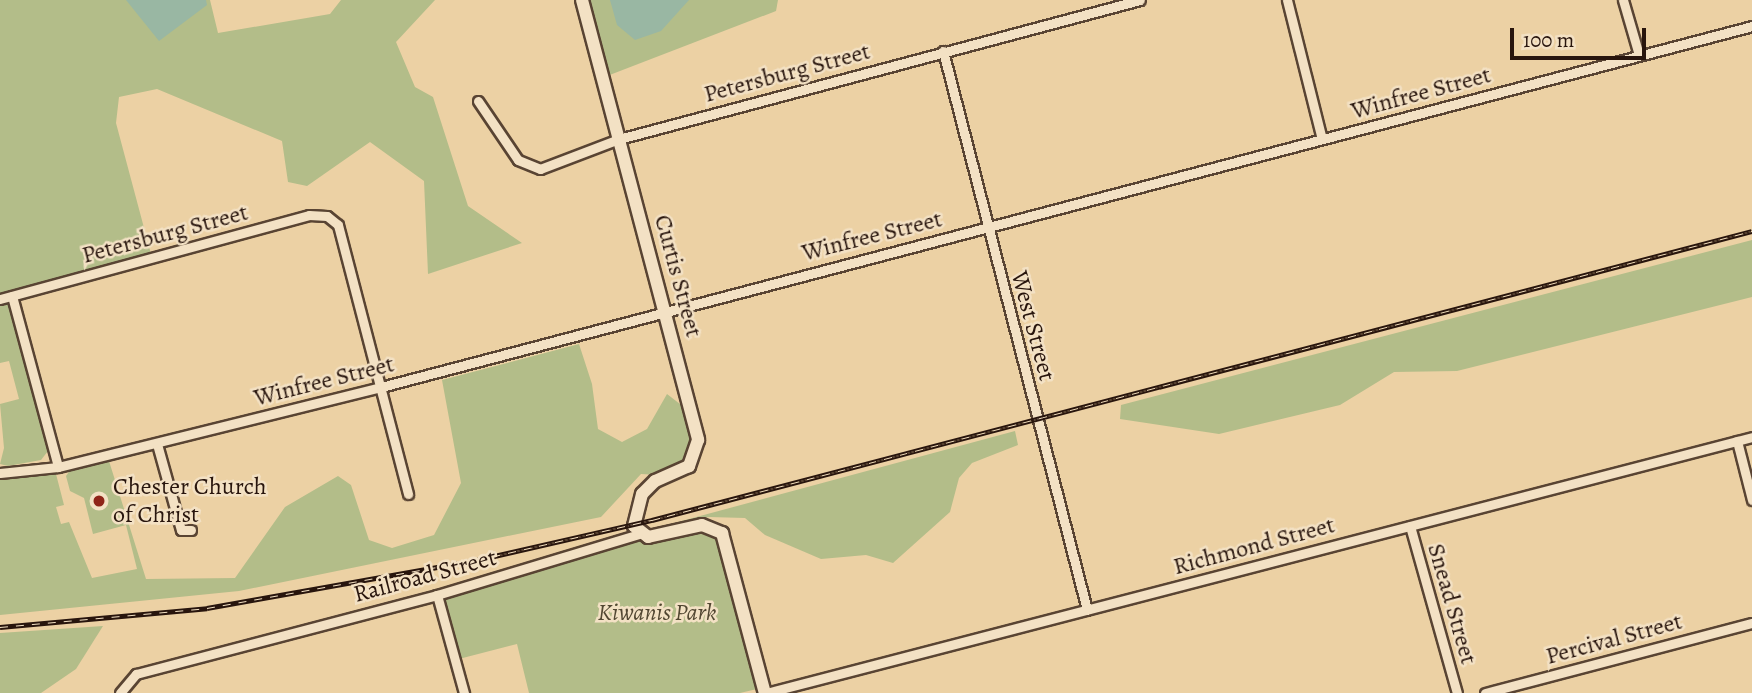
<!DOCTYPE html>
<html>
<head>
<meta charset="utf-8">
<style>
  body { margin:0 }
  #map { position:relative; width:1752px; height:693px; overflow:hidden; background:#ecd1a4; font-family:Alegreya,serif }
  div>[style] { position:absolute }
  .green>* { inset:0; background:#b3bd89 }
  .water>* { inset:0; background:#99b7a3 }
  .roads { filter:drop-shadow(2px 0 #594433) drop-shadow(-2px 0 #594433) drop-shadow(0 2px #594433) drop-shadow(0 -2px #594433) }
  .street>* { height:9px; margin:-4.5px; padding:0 4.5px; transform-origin:4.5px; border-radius:4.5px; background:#f3e1c4 }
  .secondary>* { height:12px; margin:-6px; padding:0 6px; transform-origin:6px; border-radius:6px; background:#f3e1c4 }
  .rail>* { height:5px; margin-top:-2.5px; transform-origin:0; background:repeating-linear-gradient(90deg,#f3e1c4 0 8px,#28150d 0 16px); box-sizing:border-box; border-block:2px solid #28150d }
  .dots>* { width:19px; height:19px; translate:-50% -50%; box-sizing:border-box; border:4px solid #f3e1c4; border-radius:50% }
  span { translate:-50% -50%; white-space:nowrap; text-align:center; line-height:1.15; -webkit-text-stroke:5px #f3e1c4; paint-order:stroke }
  .street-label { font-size:24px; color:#28150d }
  .poi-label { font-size:24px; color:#28150d }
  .left { translate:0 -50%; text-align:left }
  .park-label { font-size:24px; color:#524732; font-style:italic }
  .scale { position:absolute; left:1510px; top:28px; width:136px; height:32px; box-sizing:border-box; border:4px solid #28150d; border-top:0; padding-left:9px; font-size:21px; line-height:24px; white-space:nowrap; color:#28150d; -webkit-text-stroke:5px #f3e1c4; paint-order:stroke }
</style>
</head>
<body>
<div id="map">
  <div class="green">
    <div style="clip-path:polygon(0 0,210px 0,218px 33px,330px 14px,341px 0,435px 0,396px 42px,415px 87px,433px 97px,468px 206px,522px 243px,428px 274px,424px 181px,370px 142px,307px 186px,288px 182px,282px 141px,157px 89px,119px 97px,116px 123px,151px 254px,0 294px)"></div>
    <div style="clip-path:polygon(587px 0,778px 0,776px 11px,607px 76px)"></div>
    <div style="clip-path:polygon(1752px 240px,1752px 297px,1457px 371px,1394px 372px,1340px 405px,1219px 434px,1120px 419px,1121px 405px)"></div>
    <div style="clip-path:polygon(0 303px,11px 303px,48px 451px,41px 460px,8px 466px,0 464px,4px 448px,0 404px,19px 399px,9px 361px,0 363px)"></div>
    <div style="clip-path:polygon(579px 344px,592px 384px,598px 429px,622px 442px,647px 429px,667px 394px,689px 411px,694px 439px,687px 462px,659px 475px,641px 474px,601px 517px,239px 591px,0 615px,0 480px,56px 474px,64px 505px,56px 507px,61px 524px,69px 522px,92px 578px,137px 569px,126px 525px,93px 534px,84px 498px,70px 491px,66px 476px,71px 469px,109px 461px,146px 579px,235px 578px,285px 507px,338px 476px,351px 485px,369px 540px,392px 548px,434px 535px,461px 483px,442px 380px)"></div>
    <div style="clip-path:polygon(1015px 431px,1018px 445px,972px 463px,959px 478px,950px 512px,893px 563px,866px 555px,821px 559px,765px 535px,745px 518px,709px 517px,663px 526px)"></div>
    <div style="clip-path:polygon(709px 525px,722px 533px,757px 689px,740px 693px,529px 693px,517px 644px,455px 660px,439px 600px,639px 534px)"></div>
    <div style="clip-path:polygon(103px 626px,76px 669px,41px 693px,0 693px,0 633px)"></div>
  </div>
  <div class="water">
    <div style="clip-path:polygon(126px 0,206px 0,207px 5px,159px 41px)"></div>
    <div style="clip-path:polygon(610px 0,689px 0,661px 31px,635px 40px,617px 25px)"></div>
  </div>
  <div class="roads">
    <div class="street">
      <div style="left:1287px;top:0;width:143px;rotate:75.9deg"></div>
      <div style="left:1623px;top:0;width:57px;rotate:73.8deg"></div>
      <div style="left:943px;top:51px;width:577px;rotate:75.55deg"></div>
      <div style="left:478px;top:101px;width:71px;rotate:55.9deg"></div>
      <div style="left:518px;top:160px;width:24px;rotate:22deg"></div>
      <div style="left:540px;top:169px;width:85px;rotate:-20.8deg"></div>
      <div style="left:619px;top:139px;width:539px;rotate:-14.94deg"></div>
      <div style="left:12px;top:296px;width:177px;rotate:74.9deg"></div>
      <div style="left:0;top:299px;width:320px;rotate:-15.2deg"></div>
      <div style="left:309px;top:215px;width:18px;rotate:3deg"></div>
      <div style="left:327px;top:216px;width:14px;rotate:39deg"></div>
      <div style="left:338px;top:225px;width:278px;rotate:75.4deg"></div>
      <div style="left:1737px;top:441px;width:61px;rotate:75.7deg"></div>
      <div style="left:157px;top:444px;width:89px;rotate:74.4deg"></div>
      <div style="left:181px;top:530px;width:10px"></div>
      <div style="left:0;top:473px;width:58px;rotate:-5.9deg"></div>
      <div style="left:58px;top:467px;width:333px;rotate:-13.9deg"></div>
      <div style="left:381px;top:387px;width:1418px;rotate:-14.75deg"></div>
      <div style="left:1410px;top:526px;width:173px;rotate:74.3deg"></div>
      <div style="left:437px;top:595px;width:102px;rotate:74.6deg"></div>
      <div style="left:120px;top:693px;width:25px;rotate:-50deg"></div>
      <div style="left:136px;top:674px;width:311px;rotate:-14.7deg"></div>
      <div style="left:437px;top:595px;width:211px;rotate:-16.8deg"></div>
      <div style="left:766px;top:693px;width:1019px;rotate:-14.55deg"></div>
      <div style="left:1485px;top:693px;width:276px;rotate:-14.7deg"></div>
    </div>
    <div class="secondary">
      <div style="left:582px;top:0;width:455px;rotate:75.2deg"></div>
      <div style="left:698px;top:440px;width:28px;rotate:109deg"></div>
      <div style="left:689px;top:466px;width:37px;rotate:156deg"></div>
      <div style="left:655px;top:481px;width:18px;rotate:135deg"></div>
      <div style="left:642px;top:494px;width:33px;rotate:104deg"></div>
      <div style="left:634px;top:526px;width:18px;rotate:38deg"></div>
      <div style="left:648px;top:537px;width:55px;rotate:-12.5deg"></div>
      <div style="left:702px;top:525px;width:22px;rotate:22deg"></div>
      <div style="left:722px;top:533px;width:166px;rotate:75deg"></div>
    </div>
  </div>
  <div class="rail">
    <div style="left:0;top:627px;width:208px;rotate:-5.2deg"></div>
    <div style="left:207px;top:608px;width:274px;rotate:-10.1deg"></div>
    <div style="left:477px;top:560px;width:180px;rotate:-12.9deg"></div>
    <div style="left:652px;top:520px;width:1137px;rotate:-14.72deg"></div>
  </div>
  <div class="dots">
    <div style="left:99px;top:501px;background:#8f2418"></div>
  </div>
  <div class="street-label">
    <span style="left:787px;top:73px;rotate:-15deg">Petersburg Street</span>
    <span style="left:1421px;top:93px;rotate:-15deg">Winfree Street</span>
    <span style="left:165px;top:234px;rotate:-15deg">Petersburg Street</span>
    <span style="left:872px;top:236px;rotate:-14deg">Winfree Street</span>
    <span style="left:678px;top:276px;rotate:75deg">Curtis Street</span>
    <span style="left:1033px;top:326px;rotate:75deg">West Street</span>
    <span style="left:324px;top:381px;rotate:-14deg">Winfree Street</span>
    <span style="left:1254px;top:546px;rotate:-15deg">Richmond Street</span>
    <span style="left:425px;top:576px;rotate:-15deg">Railroad Street</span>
    <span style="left:1452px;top:604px;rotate:74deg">Snead Street</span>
    <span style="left:1614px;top:639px;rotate:-15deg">Percival Street</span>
  </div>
  <div class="poi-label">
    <span class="left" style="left:113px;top:501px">Chester Church<br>of Christ</span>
  </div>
  <div class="park-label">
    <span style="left:657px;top:613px">Kiwanis Park</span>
  </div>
  <div class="scale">100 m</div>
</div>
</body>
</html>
